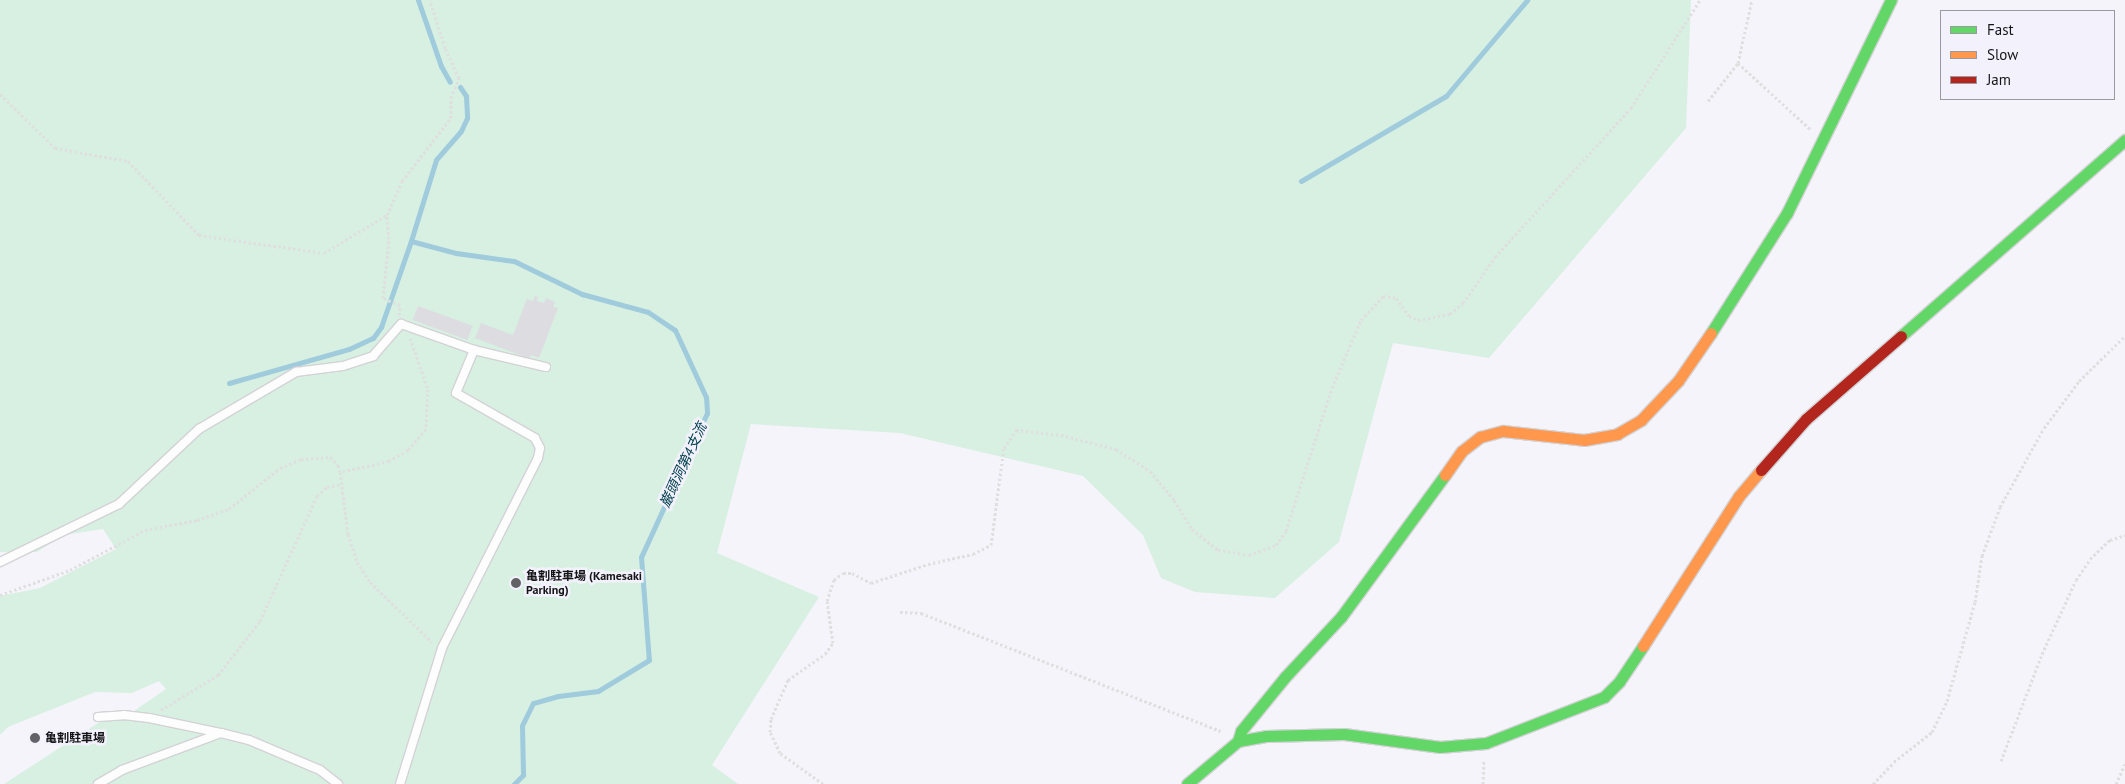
<!DOCTYPE html>
<html>
<head>
<meta charset="utf-8">
<style>
  body { margin:0 }
  #map { position:relative; width:2125px; height:784px; overflow:hidden; background:#f5f4fa; font-family:"PT Sans","Noto Sans JP",sans-serif }
  div>[style] { position:absolute }
  .green>* { inset:0; background:#d7f0e1 }
  .stream>* { height:5px; margin:-2.5px; padding:0 2.5px; transform-origin:2.5px; border-radius:2.5px; background:#9fcbdc }
  .building>* { inset:0; background:#dddce1; transform-origin:0 0 }
  .path>* { height:3px; margin-top:-1.5px; transform-origin:0; background:repeating-linear-gradient(90deg,#dfdfe0 0 2.5px,transparent 0 5px) }
  .roads { filter:drop-shadow(1px 0 #d3d2d6) drop-shadow(-1px 0 #d3d2d6) drop-shadow(0 1px #d3d2d6) drop-shadow(0 -1px #d3d2d6) }
  .lane>* { height:8px; margin:-4px; padding:0 4px; transform-origin:4px; border-radius:4px; background:#fefdfe }
  .fast>* { height:11px; margin:-5.5px; padding:0 5.5px; transform-origin:5.5px; border-radius:5.5px; background:#63d668 }
  .slow>* { height:11px; margin:-5.5px; padding:0 5.5px; transform-origin:5.5px; border-radius:5.5px; background:#ff974d }
  .jam>* { height:11px; margin:-5.5px; padding:0 5.5px; transform-origin:5.5px; border-radius:5.5px; background:#b3261e }
  .dots>* { width:14px; height:14px; translate:-50% -50%; box-sizing:border-box; border:2px solid #f3f2fc; border-radius:50% }
  span { translate:-50% -50%; white-space:nowrap; text-align:center; line-height:1.15; -webkit-text-stroke:5px #f3f2fc; paint-order:stroke }
  .poi-label { font-size:12px; color:#141417; font-weight:700 }
  .left { translate:0 -50%; text-align:left }
  .water-label { font-size:14px; color:#03404f; font-style:italic }
  .legend { position:absolute; left:1940px; top:10px; width:175px; height:90px; box-sizing:border-box; background:#f3f2fc; border:1px solid #9a99a0; margin:0; padding:6px 9px; list-style:none; font-size:15px; color:#141417 }
  .legend li { display:flex; align-items:center; gap:10px; height:25px }
  .legend b { width:25px; border:1px solid #9a99a0 }
</style>
</head>
<body>
<div id="map">
  <div class="green">
    <div style="clip-path:polygon(0 0,1691px 0,1686px 128px,1489px 358px,1393px 343px,1339px 542px,1275px 598px,1195px 592px,1161px 578px,1143px 535px,1083px 476px,900px 433px,751px 424px,717px 553px,819px 597px,712px 765px,738px 784px,4px 784px,101px 721px,121px 720px,166px 689px,159px 681px,132px 693px,95px 692px,8px 727px,0 735px,0 596px,40px 588px,116px 549px,103px 529px,64px 535px,37px 552px,0 552px)"></div>
  </div>
  <div class="stream">
    <div style="left:418px;top:0;width:70px;rotate:70.8deg"></div>
    <div style="left:441px;top:66px;width:18px;rotate:61deg"></div>
    <div style="left:460px;top:87px;width:11px;rotate:56deg"></div>
    <div style="left:466px;top:96px;width:22px;rotate:87deg"></div>
    <div style="left:467px;top:118px;width:14px;rotate:115deg"></div>
    <div style="left:461px;top:131px;width:38px;rotate:131deg"></div>
    <div style="left:436px;top:160px;width:85px;rotate:107.2deg"></div>
    <div style="left:411px;top:241px;width:47px;rotate:14.9deg"></div>
    <div style="left:456px;top:253px;width:59px;rotate:7.9deg"></div>
    <div style="left:514px;top:261px;width:76px;rotate:25.9deg"></div>
    <div style="left:582px;top:294px;width:68px;rotate:15.3deg"></div>
    <div style="left:648px;top:312px;width:32px;rotate:34deg"></div>
    <div style="left:675px;top:330px;width:74px;rotate:65.2deg"></div>
    <div style="left:706px;top:397px;width:16px;rotate:86deg"></div>
    <div style="left:707px;top:413px;width:158px;rotate:114.6deg"></div>
    <div style="left:641px;top:557px;width:103px;rotate:85.6deg"></div>
    <div style="left:649px;top:660px;width:60px;rotate:148.7deg"></div>
    <div style="left:598px;top:691px;width:40px;rotate:172.9deg"></div>
    <div style="left:558px;top:696px;width:26px;rotate:164deg"></div>
    <div style="left:533px;top:703px;width:25px;rotate:116deg"></div>
    <div style="left:522px;top:726px;width:49px;rotate:88.8deg"></div>
    <div style="left:523px;top:775px;width:13px;rotate:135deg"></div>
    <div style="left:1301px;top:181px;width:168px;rotate:-30.4deg"></div>
    <div style="left:1446px;top:96px;width:126px;rotate:-49.8deg"></div>
    <div style="left:229px;top:383px;width:125px;rotate:-15.8deg"></div>
    <div style="left:349px;top:349px;width:26px;rotate:-25deg"></div>
    <div style="left:373px;top:338px;width:14px;rotate:-54deg"></div>
    <div style="left:381px;top:327px;width:91px;rotate:-70.8deg"></div>
  </div>
  <div class="building">
    <div style="clip-path:polygon(535px 296px,538px 297px,537px 301px,544px 303px,546px 298px,555px 302px,553px 307px,558px 308px,539px 358px,531px 355px,530px 359px,475px 338px,481px 323px,513px 335px,527px 299px,533px 301px)"></div>
    <div style="left:418px;top:306px;width:58px;height:15px;rotate:20deg"></div>
  </div>
  <div class="path">
    <div style="left:1738px;top:63px;width:65px;rotate:-77.5deg"></div>
    <div style="left:0;top:94px;width:77px;rotate:44.5deg"></div>
    <div style="left:55px;top:148px;width:74px;rotate:10.1deg"></div>
    <div style="left:128px;top:161px;width:103px;rotate:46.2deg"></div>
    <div style="left:199px;top:235px;width:126px;rotate:8.2deg"></div>
    <div style="left:324px;top:253px;width:74px;rotate:-31.1deg"></div>
    <div style="left:1708px;top:101px;width:48px;rotate:-51.7deg"></div>
    <div style="left:1738px;top:63px;width:98px;rotate:42.5deg"></div>
    <div style="left:399px;top:315px;width:10px;rotate:-84deg"></div>
    <div style="left:400px;top:305px;width:18px;rotate:-158deg"></div>
    <div style="left:383px;top:298px;width:59px;rotate:-84.2deg"></div>
    <div style="left:389px;top:239px;width:24px;rotate:-95deg"></div>
    <div style="left:387px;top:215px;width:37px;rotate:-66deg"></div>
    <div style="left:402px;top:181px;width:80px;rotate:-52.1deg"></div>
    <div style="left:451px;top:118px;width:20px;rotate:-90deg"></div>
    <div style="left:451px;top:98px;width:22px;rotate:-68deg"></div>
    <div style="left:459px;top:78px;width:33px;rotate:-115deg"></div>
    <div style="left:445px;top:48px;width:50px;rotate:-107.4deg"></div>
    <div style="left:410px;top:338px;width:54px;rotate:70.6deg"></div>
    <div style="left:428px;top:389px;width:40px;rotate:92.9deg"></div>
    <div style="left:426px;top:429px;width:28px;rotate:131deg"></div>
    <div style="left:408px;top:450px;width:22px;rotate:150deg"></div>
    <div style="left:389px;top:461px;width:50px;rotate:167.3deg"></div>
    <div style="left:340px;top:472px;width:63px;rotate:82.6deg"></div>
    <div style="left:348px;top:534px;width:29px;rotate:72deg"></div>
    <div style="left:357px;top:562px;width:24px;rotate:57deg"></div>
    <div style="left:370px;top:582px;width:86px;rotate:44.1deg"></div>
    <div style="left:0;top:595px;width:74px;rotate:-19.7deg"></div>
    <div style="left:70px;top:570px;width:85px;rotate:-28.1deg"></div>
    <div style="left:145px;top:530px;width:53px;rotate:-10.9deg"></div>
    <div style="left:197px;top:520px;width:34px;rotate:-19deg"></div>
    <div style="left:229px;top:509px;width:65px;rotate:-38.8deg"></div>
    <div style="left:280px;top:468px;width:23px;rotate:-23deg"></div>
    <div style="left:301px;top:459px;width:29px;rotate:-4deg"></div>
    <div style="left:330px;top:457px;width:11px;rotate:45deg"></div>
    <div style="left:338px;top:465px;width:7px;rotate:74deg"></div>
    <div style="left:900px;top:612px;width:21px;rotate:3deg"></div>
    <div style="left:921px;top:613px;width:322px;rotate:21.5deg"></div>
    <div style="left:161px;top:710px;width:67px;rotate:-31.6deg"></div>
    <div style="left:218px;top:675px;width:68px;rotate:-52.1deg"></div>
    <div style="left:260px;top:621px;width:137px;rotate:-65.5deg"></div>
    <div style="left:317px;top:496px;width:13px;rotate:-42deg"></div>
    <div style="left:327px;top:487px;width:15px;rotate:-11deg"></div>
    <div style="left:2001px;top:761px;width:115px;rotate:-69deg"></div>
    <div style="left:2042px;top:654px;width:81px;rotate:-65.3deg"></div>
    <div style="left:2076px;top:580px;width:25px;rotate:-56deg"></div>
    <div style="left:2090px;top:559px;width:28px;rotate:-44deg"></div>
    <div style="left:2110px;top:540px;width:16px;rotate:-18deg"></div>
    <div style="left:823px;top:784px;width:53px;rotate:-144.2deg"></div>
    <div style="left:780px;top:753px;width:23px;rotate:-115deg"></div>
    <div style="left:770px;top:732px;width:13px;rotate:-86deg"></div>
    <div style="left:771px;top:719px;width:43px;rotate:-66.4deg"></div>
    <div style="left:788px;top:680px;width:45px;rotate:-35.1deg"></div>
    <div style="left:825px;top:654px;width:14px;rotate:-54deg"></div>
    <div style="left:833px;top:643px;width:42px;rotate:-98.1deg"></div>
    <div style="left:827px;top:601px;width:22px;rotate:-72deg"></div>
    <div style="left:834px;top:580px;width:11px;rotate:-38deg"></div>
    <div style="left:843px;top:573px;width:9px"></div>
    <div style="left:852px;top:573px;width:21px;rotate:28deg"></div>
    <div style="left:871px;top:583px;width:60px;rotate:-18.4deg"></div>
    <div style="left:928px;top:564px;width:46px;rotate:-12.5deg"></div>
    <div style="left:973px;top:554px;width:20px;rotate:-27deg"></div>
    <div style="left:991px;top:545px;width:98px;rotate:-82.4deg"></div>
    <div style="left:1004px;top:448px;width:22px;rotate:-56deg"></div>
    <div style="left:1016px;top:430px;width:45px;rotate:6.3deg"></div>
    <div style="left:1061px;top:435px;width:57px;rotate:14.3deg"></div>
    <div style="left:1116px;top:449px;width:40px;rotate:32.9deg"></div>
    <div style="left:1150px;top:471px;width:38px;rotate:50deg"></div>
    <div style="left:1174px;top:500px;width:34px;rotate:58deg"></div>
    <div style="left:1192px;top:529px;width:33px;rotate:39deg"></div>
    <div style="left:1218px;top:550px;width:31px;rotate:9deg"></div>
    <div style="left:1249px;top:555px;width:29px;rotate:-20deg"></div>
    <div style="left:1276px;top:545px;width:17px;rotate:-54deg"></div>
    <div style="left:1286px;top:531px;width:150px;rotate:-72.2deg"></div>
    <div style="left:1332px;top:388px;width:74px;rotate:-66.9deg"></div>
    <div style="left:1361px;top:320px;width:33px;rotate:-47deg"></div>
    <div style="left:1383px;top:296px;width:13px;rotate:9deg"></div>
    <div style="left:1396px;top:298px;width:22px;rotate:54deg"></div>
    <div style="left:1409px;top:316px;width:10px;rotate:24deg"></div>
    <div style="left:1418px;top:320px;width:33px;rotate:-11deg"></div>
    <div style="left:1450px;top:314px;width:17px;rotate:-40deg"></div>
    <div style="left:1463px;top:303px;width:56px;rotate:-55.2deg"></div>
    <div style="left:1495px;top:257px;width:202px;rotate:-47.6deg"></div>
    <div style="left:1631px;top:108px;width:128px;rotate:-57.4deg"></div>
    <div style="left:1483px;top:784px;width:23px;rotate:-88deg"></div>
    <div style="left:1873px;top:784px;width:30px;rotate:-46deg"></div>
    <div style="left:1894px;top:762px;width:48px;rotate:-38.3deg"></div>
    <div style="left:1932px;top:732px;width:34px;rotate:-64deg"></div>
    <div style="left:1947px;top:701px;width:103px;rotate:-74.2deg"></div>
    <div style="left:1975px;top:602px;width:47px;rotate:-81.3deg"></div>
    <div style="left:1982px;top:556px;width:52px;rotate:-69.8deg"></div>
    <div style="left:2000px;top:507px;width:90px;rotate:-60.9deg"></div>
    <div style="left:2044px;top:428px;width:59px;rotate:-53.3deg"></div>
    <div style="left:2079px;top:381px;width:64px;rotate:-44.4deg"></div>
    <div style="left:2116px;top:784px;width:22px;rotate:-66deg"></div>
  </div>
  <div class="roads">
    <div class="lane">
      <div style="left:0;top:562px;width:132px;rotate:-26deg"></div>
      <div style="left:119px;top:504px;width:110px;rotate:-43.2deg"></div>
      <div style="left:199px;top:429px;width:113px;rotate:-30.4deg"></div>
      <div style="left:296px;top:372px;width:47px;rotate:-7.3deg"></div>
      <div style="left:343px;top:366px;width:32px;rotate:-18deg"></div>
      <div style="left:373px;top:356px;width:43px;rotate:-48.8deg"></div>
      <div style="left:401px;top:324px;width:77px;rotate:19.6deg"></div>
      <div style="left:474px;top:350px;width:74px;rotate:13.3deg"></div>
      <div style="left:98px;top:717px;width:26px;rotate:-4deg"></div>
      <div style="left:124px;top:715px;width:25px;rotate:7deg"></div>
      <div style="left:149px;top:718px;width:74px;rotate:11.8deg"></div>
      <div style="left:98px;top:784px;width:28px;rotate:-30deg"></div>
      <div style="left:122px;top:770px;width:106px;rotate:-20.5deg"></div>
      <div style="left:221px;top:733px;width:29px;rotate:14deg"></div>
      <div style="left:249px;top:740px;width:77px;rotate:22.9deg"></div>
      <div style="left:320px;top:770px;width:23px;rotate:38deg"></div>
      <div style="left:400px;top:784px;width:142px;rotate:-72.8deg"></div>
      <div style="left:442px;top:648px;width:213px;rotate:-63.2deg"></div>
      <div style="left:538px;top:458px;width:10px;rotate:-79deg"></div>
      <div style="left:540px;top:448px;width:11px;rotate:-117deg"></div>
      <div style="left:535px;top:438px;width:91px;rotate:-150.3deg"></div>
      <div style="left:456px;top:393px;width:47px;rotate:-67.3deg"></div>
    </div>
    <div class="fast">
      <div style="left:1711px;top:333px;width:142px;rotate:-57.7deg"></div>
      <div style="left:1787px;top:213px;width:237px;rotate:-64deg"></div>
      <div style="left:1901px;top:336px;width:298px;rotate:-41.2deg"></div>
      <div style="left:1238px;top:741px;width:10px;rotate:-73deg"></div>
      <div style="left:1241px;top:731px;width:70px;rotate:-50.8deg"></div>
      <div style="left:1285px;top:677px;width:82px;rotate:-47deg"></div>
      <div style="left:1341px;top:617px;width:176px;rotate:-53.8deg"></div>
      <div style="left:1187px;top:784px;width:67px;rotate:-40.1deg"></div>
      <div style="left:1238px;top:741px;width:28px;rotate:-10deg"></div>
      <div style="left:1266px;top:736px;width:78px;rotate:-1.5deg"></div>
      <div style="left:1344px;top:734px;width:97px;rotate:7.7deg"></div>
      <div style="left:1440px;top:747px;width:46px;rotate:-5deg"></div>
      <div style="left:1486px;top:743px;width:127px;rotate:-21.3deg"></div>
      <div style="left:1604px;top:697px;width:21px;rotate:-45deg"></div>
      <div style="left:1619px;top:682px;width:43px;rotate:-56.3deg"></div>
    </div>
    <div class="slow">
      <div style="left:1445px;top:475px;width:29px;rotate:-55deg"></div>
      <div style="left:1462px;top:451px;width:23px;rotate:-38deg"></div>
      <div style="left:1480px;top:437px;width:24px;rotate:-15deg"></div>
      <div style="left:1503px;top:431px;width:81px;rotate:6.3deg"></div>
      <div style="left:1584px;top:440px;width:34px;rotate:-10deg"></div>
      <div style="left:1617px;top:434px;width:28px;rotate:-30deg"></div>
      <div style="left:1641px;top:420px;width:54px;rotate:-46.5deg"></div>
      <div style="left:1678px;top:381px;width:58px;rotate:-55.5deg"></div>
      <div style="left:1643px;top:646px;width:178px;rotate:-57.4deg"></div>
      <div style="left:1739px;top:496px;width:34px;rotate:-50deg"></div>
    </div>
    <div class="jam">
      <div style="left:1761px;top:470px;width:68px;rotate:-48.6deg"></div>
      <div style="left:1806px;top:419px;width:126px;rotate:-41.1deg"></div>
    </div>
  </div>
  <div class="dots">
    <div style="left:516px;top:583px;background:#636266"></div>
    <div style="left:35px;top:738px;background:#636266"></div>
  </div>
  <div class="poi-label">
    <span class="left" style="left:526px;top:583px">亀割駐車場 (Kamesaki<br>Parking)</span>
    <span class="left" style="left:45px;top:738px">亀割駐車場</span>
  </div>
  <div class="water-label">
    <span style="left:683px;top:465px;rotate:-65deg">巌頭洞第4支流</span>
  </div>
  <ul class="legend">
  <li><b style="height:6px;background:#63d668"></b>Fast</li>
  <li><b style="height:6px;background:#ff974d"></b>Slow</li>
  <li><b style="height:6px;background:#b3261e"></b>Jam</li>
  </ul>
</div>
</body>
</html>
